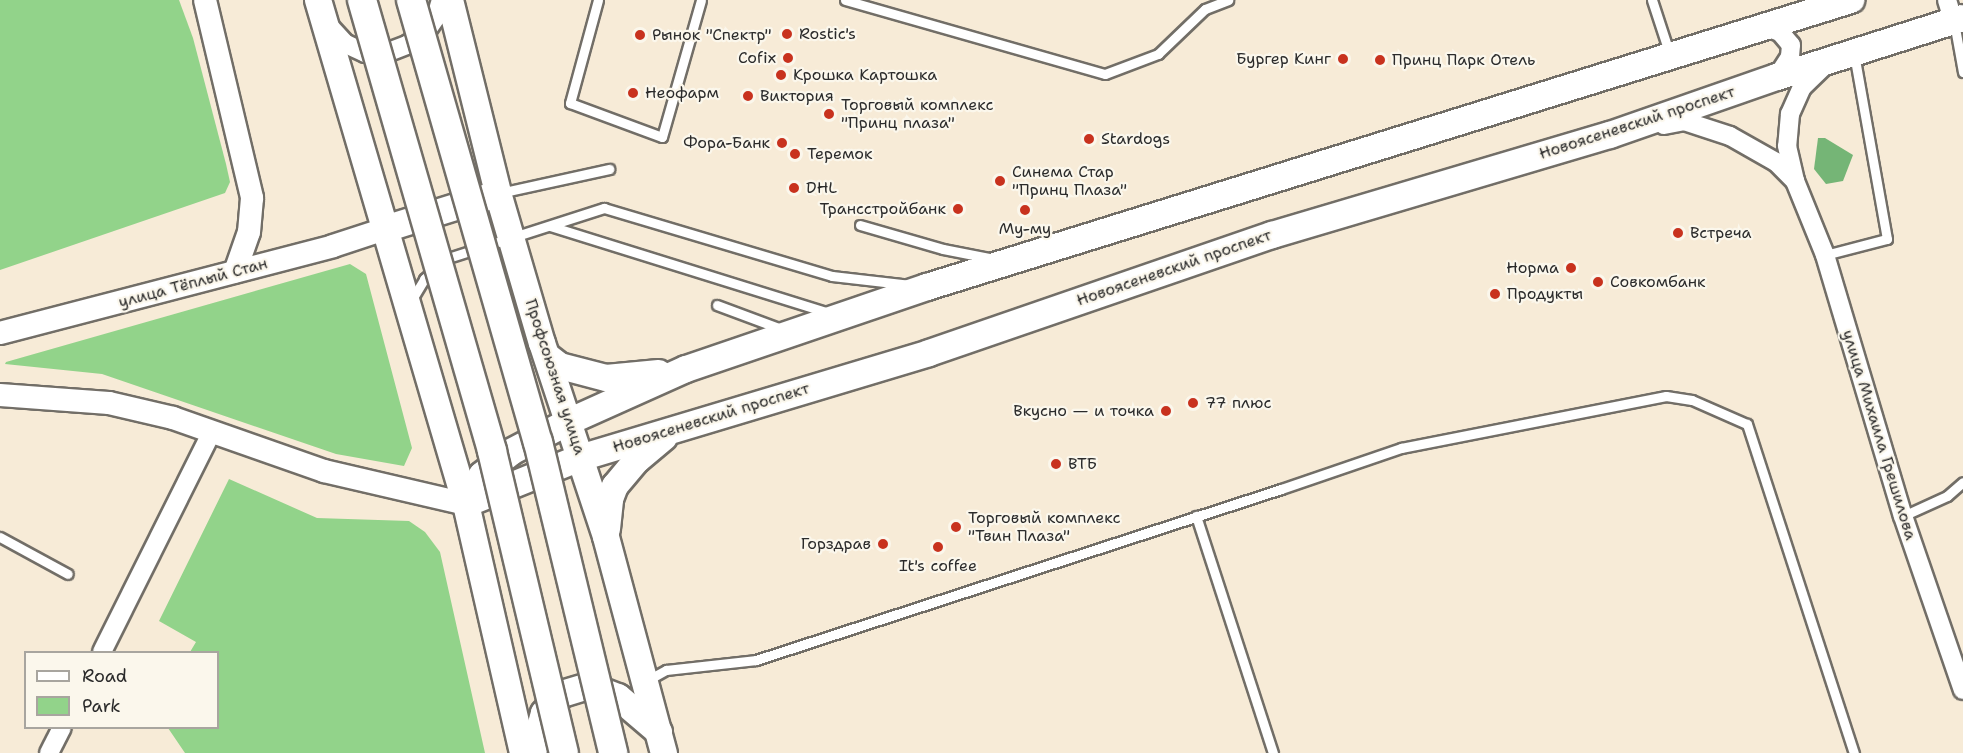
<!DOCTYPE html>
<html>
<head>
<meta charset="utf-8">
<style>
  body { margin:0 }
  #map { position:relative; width:1963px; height:753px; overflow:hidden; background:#f7ebd7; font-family:"Shantell Sans",sans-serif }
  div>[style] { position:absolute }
  .green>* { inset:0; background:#92d38a }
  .forest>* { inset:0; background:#75b576 }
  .roads { filter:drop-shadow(2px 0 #726e67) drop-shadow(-2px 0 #726e67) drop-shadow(0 2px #726e67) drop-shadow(0 -2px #726e67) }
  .service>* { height:9px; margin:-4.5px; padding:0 4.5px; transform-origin:4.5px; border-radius:4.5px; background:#fff }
  .minor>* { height:18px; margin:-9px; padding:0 9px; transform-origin:9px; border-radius:9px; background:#fff }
  .tertiary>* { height:22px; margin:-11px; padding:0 11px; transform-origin:11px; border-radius:11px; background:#fff }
  .secondary>* { height:26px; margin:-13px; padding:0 13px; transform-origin:13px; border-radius:13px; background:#fff }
  .bridges { filter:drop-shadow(2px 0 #726e67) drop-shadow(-2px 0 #726e67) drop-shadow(0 2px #726e67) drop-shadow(0 -2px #726e67) }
  .primary-bridge>* { height:28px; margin:-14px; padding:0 14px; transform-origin:14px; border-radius:14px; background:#fff }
  .dots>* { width:16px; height:16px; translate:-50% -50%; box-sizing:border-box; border:3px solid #fbf7ec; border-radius:50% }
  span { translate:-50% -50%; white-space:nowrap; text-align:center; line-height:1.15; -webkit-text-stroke:4.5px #fbf7ec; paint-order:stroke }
  .poi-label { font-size:16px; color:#2b2b2b }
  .left { translate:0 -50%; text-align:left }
  .right { translate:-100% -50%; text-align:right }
  .street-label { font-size:16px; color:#2b2b2b }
  .legend { position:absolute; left:24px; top:651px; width:195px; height:78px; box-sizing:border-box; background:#fbf7ec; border:2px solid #a8a59f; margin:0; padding:8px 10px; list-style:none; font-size:18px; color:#2b2b2b }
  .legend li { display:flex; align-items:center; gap:12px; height:30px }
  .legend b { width:30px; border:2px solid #a8a59f }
</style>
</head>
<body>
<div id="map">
  <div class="green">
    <div style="clip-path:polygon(0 0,179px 0,193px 38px,226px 164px,230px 182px,225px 193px,0 270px)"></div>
    <div style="clip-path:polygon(350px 264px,366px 274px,412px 448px,404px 466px,336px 454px,102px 374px,5px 364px,6px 362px)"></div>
    <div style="clip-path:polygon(229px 479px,317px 518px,409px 521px,425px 532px,440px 552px,485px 753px,185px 753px,168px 728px,218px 728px,218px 652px,190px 652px,196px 642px,159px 621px)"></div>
  </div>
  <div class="forest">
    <div style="clip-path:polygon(1818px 138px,1825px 138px,1853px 155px,1843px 181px,1826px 184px,1814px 169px)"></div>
  </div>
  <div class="roads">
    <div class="service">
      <div style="left:598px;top:0;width:107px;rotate:105.2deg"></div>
      <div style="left:570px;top:103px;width:98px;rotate:20.3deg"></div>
      <div style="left:662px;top:137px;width:142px;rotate:-74.1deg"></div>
      <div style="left:845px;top:0;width:270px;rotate:15.9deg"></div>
      <div style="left:1105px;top:74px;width:57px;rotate:-20.7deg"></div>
      <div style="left:1158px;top:54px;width:65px;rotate:-43.8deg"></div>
      <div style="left:1205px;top:9px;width:25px;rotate:-21deg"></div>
      <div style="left:1652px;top:0;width:58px;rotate:71.9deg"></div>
      <div style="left:1954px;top:22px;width:51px;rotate:79.8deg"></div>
      <div style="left:500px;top:193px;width:112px;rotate:-12.4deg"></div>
      <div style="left:860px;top:225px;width:86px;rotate:16.1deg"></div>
      <div style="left:943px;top:249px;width:52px;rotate:11.1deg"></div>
      <div style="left:550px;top:226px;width:295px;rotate:17.3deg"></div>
      <div style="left:1825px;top:255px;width:64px;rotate:-14.5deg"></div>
      <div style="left:1887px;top:239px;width:188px;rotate:-100.1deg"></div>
      <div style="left:411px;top:301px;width:26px;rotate:-59deg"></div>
      <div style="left:424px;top:279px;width:32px;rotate:-41deg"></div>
      <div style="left:448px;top:258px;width:164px;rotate:-17.8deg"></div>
      <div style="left:604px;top:208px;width:238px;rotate:16.6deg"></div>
      <div style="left:832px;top:276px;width:79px;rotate:6.6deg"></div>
      <div style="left:717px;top:305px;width:72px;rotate:20.5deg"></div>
      <div style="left:1196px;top:516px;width:249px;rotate:72deg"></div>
      <div style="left:1903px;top:516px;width:48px;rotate:-24.4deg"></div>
      <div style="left:1947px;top:496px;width:21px;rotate:-41deg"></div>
      <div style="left:0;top:537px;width:77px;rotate:28.6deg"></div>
      <div style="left:646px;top:681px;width:23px;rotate:-29deg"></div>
      <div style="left:666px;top:670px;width:91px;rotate:-6.3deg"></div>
      <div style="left:756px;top:660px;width:552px;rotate:-18.04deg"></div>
      <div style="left:1281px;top:489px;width:127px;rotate:-18.9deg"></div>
      <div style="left:1401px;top:448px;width:270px;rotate:-11.1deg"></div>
      <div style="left:1666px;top:396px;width:26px;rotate:9deg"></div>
      <div style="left:1692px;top:400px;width:60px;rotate:23.6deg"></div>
      <div style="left:1747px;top:424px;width:346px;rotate:72deg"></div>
    </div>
    <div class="minor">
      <div style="left:1947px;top:0;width:21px;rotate:73deg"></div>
      <div style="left:328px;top:25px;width:26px;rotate:47deg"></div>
      <div style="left:346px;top:44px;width:21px;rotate:25deg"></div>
      <div style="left:365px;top:53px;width:21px"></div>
      <div style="left:386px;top:53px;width:22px;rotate:-21deg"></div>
      <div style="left:407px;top:45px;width:22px;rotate:-34deg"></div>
      <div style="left:425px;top:33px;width:19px;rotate:-55deg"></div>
      <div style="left:436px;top:17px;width:18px;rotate:-74deg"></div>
      <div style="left:1762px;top:26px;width:19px;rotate:18deg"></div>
      <div style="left:1780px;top:32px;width:17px;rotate:50deg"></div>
      <div style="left:1791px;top:45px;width:12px;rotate:95deg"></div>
      <div style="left:1790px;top:57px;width:24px;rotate:123deg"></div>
      <div style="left:1826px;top:64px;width:33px;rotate:136deg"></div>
      <div style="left:1802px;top:87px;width:30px;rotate:114deg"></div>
      <div style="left:1790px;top:114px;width:32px;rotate:95deg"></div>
      <div style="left:1787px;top:146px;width:36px;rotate:77deg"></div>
      <div style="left:1795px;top:181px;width:80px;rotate:67.9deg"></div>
      <div style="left:1825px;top:255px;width:272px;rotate:73.4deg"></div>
      <div style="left:1903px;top:516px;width:184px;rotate:71deg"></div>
      <div style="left:1664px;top:125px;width:20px;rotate:-11deg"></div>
      <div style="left:1684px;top:121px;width:48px;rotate:18.1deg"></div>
      <div style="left:1730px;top:136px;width:53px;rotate:29.5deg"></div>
      <div style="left:1776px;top:162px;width:27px;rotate:45deg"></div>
      <div style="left:102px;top:652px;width:245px;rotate:-63.5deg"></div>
      <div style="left:49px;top:753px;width:28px;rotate:-63deg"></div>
    </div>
    <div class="tertiary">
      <div style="left:205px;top:0;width:204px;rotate:76.6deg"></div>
      <div style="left:252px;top:198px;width:34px;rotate:95deg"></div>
      <div style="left:249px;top:232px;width:42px;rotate:109.3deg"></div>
      <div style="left:0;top:333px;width:344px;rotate:-14.6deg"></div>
      <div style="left:333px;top:246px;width:55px;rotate:-18.1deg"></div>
      <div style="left:0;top:395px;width:109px;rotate:4.2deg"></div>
      <div style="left:109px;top:403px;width:66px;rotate:13.2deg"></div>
      <div style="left:173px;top:418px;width:160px;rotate:19.3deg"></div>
      <div style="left:324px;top:471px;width:146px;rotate:13.1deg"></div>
    </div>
    <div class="secondary">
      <div style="left:318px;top:0;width:525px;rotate:73.64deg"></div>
      <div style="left:466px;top:504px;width:255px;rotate:77.1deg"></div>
      <div style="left:450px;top:0;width:199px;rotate:76deg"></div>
      <div style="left:498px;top:193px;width:156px;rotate:73.7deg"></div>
      <div style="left:542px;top:343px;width:204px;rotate:71.7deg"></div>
      <div style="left:606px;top:537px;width:224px;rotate:75deg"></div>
      <div style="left:385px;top:229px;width:108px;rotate:-17.3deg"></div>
      <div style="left:548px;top:357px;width:15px;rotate:37deg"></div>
      <div style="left:560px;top:366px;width:48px;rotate:14.6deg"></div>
      <div style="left:606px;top:378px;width:53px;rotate:-5.4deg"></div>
      <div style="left:466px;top:504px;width:123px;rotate:-22deg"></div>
      <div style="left:580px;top:458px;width:364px;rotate:-16.7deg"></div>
      <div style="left:929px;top:353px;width:363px;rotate:-19deg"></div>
      <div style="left:1272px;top:235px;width:352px;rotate:-16.5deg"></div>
      <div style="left:1610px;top:135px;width:177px;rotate:-19.2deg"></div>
      <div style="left:1777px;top:77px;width:195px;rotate:-17.6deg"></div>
      <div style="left:466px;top:504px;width:33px;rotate:-61deg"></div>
      <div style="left:482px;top:475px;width:37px;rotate:-38deg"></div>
      <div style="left:511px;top:452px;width:64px;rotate:-27.8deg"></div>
      <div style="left:568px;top:422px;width:129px;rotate:-24.2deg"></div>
      <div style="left:686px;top:369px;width:255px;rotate:-18.8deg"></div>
      <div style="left:927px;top:287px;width:968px;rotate:-17.26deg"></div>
      <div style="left:607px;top:529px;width:30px;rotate:-84deg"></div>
      <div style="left:610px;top:499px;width:14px;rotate:-69deg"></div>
      <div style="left:615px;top:486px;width:34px;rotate:-50deg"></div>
      <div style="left:637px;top:460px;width:35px;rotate:-40deg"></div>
      <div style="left:533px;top:753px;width:41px;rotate:-74.6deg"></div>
      <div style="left:544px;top:713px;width:26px;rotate:-47deg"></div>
      <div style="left:562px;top:694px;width:28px;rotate:-17deg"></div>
      <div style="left:589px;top:686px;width:31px;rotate:21deg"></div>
      <div style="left:618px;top:697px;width:54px;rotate:40.5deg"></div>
    </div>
  </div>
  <div class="bridges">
    <div class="primary-bridge">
      <div style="left:362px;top:0;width:469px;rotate:73.9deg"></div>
      <div style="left:492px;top:451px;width:310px;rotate:76.6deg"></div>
      <div style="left:411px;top:0;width:460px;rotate:74deg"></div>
      <div style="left:538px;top:442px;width:320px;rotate:76.4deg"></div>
    </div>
  </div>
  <div class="dots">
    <div style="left:787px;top:34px;background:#c8321e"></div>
    <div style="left:640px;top:35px;background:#c8321e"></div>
    <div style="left:788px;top:58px;background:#c8321e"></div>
    <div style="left:1343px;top:59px;background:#c8321e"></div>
    <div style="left:1380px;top:60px;background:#c8321e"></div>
    <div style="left:781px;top:75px;background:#c8321e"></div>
    <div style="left:633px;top:93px;background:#c8321e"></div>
    <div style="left:748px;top:96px;background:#c8321e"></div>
    <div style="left:829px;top:114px;background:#c8321e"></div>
    <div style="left:1089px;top:139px;background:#c8321e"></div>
    <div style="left:782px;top:143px;background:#c8321e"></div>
    <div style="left:795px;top:154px;background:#c8321e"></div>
    <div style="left:1000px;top:181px;background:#c8321e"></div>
    <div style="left:794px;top:188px;background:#c8321e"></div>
    <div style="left:958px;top:209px;background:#c8321e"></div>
    <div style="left:1025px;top:210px;background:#c8321e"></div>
    <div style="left:1678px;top:233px;background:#c8321e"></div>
    <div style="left:1571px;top:268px;background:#c8321e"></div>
    <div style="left:1598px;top:282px;background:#c8321e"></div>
    <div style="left:1495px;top:294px;background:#c8321e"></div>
    <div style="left:1193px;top:403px;background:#c8321e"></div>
    <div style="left:1166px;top:411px;background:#c8321e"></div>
    <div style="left:1056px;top:464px;background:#c8321e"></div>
    <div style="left:956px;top:527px;background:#c8321e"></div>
    <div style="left:883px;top:544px;background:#c8321e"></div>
    <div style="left:938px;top:547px;background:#c8321e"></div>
  </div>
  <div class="poi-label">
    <span class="left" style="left:799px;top:34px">Rostic's</span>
    <span class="left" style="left:652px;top:35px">Рынок "Спектр"</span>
    <span class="right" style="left:776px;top:58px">Cofix</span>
    <span class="right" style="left:1331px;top:59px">Бургер Кинг</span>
    <span class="left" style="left:1392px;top:60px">Принц Парк Отель</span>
    <span class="left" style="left:793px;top:75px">Крошка Картошка</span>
    <span class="left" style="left:645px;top:93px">Неофарм</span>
    <span class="left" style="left:760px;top:96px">Виктория</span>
    <span class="left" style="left:841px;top:114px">Торговый комплекс<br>"Принц плаза"</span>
    <span class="left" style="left:1101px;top:139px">Stardogs</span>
    <span class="right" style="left:770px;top:143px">Фора-Банк</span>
    <span class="left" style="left:807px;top:154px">Теремок</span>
    <span class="left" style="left:1012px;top:181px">Синема Стар<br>"Принц Плаза"</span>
    <span class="left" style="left:806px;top:188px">DHL</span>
    <span class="right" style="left:946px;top:209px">Трансстройбанк</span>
    <span style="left:1025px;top:229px">Му-му</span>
    <span class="left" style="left:1690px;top:233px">Встреча</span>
    <span class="right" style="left:1559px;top:268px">Норма</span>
    <span class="left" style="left:1610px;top:282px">Совкомбанк</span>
    <span class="left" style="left:1507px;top:294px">Продукты</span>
    <span class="left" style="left:1205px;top:403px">77 плюс</span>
    <span class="right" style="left:1154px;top:411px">Вкусно — и точка</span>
    <span class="left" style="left:1068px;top:464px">ВТБ</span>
    <span class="left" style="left:968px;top:527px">Торговый комплекс<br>"Твин Плаза"</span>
    <span class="right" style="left:871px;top:544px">Горздрав</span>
    <span style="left:938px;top:566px">It's coffee</span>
  </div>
  <div class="street-label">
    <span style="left:1637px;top:123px;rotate:-18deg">Новоясеневский проспект</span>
    <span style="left:1174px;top:268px;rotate:-19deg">Новоясеневский проспект</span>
    <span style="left:193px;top:283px;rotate:-15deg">улица Тёплый Стан</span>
    <span style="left:555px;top:377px;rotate:72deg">Профсоюзная улица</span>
    <span style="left:711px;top:418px;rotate:-17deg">Новоясеневский проспект</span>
    <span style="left:1879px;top:435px;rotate:73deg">улица Михаила Грешилова</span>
  </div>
  <ul class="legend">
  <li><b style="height:8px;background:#fff"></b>Road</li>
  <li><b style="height:16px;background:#92d38a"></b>Park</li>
  </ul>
</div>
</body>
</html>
